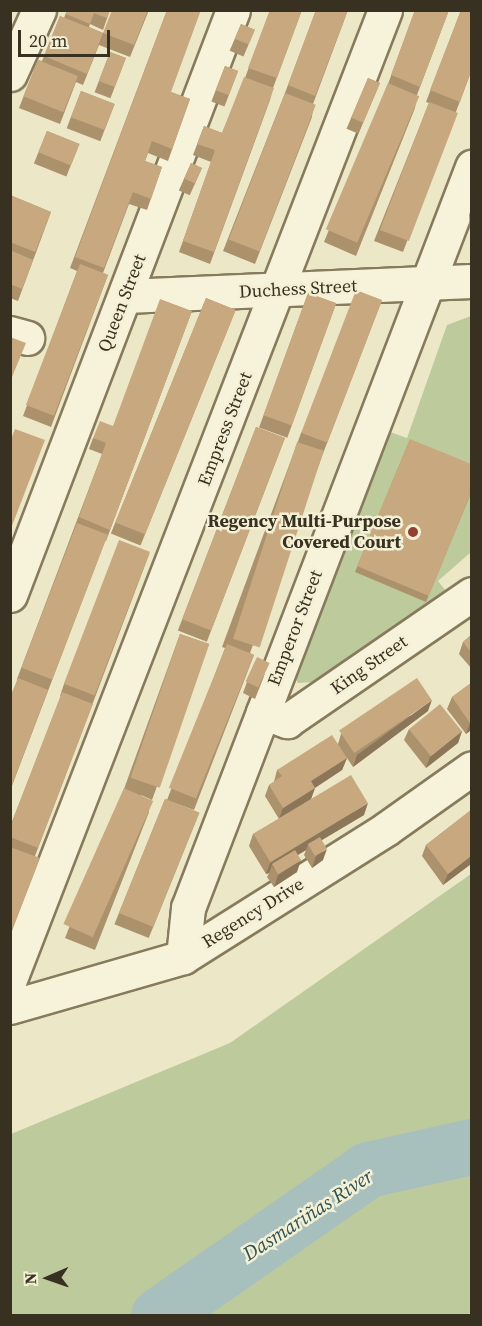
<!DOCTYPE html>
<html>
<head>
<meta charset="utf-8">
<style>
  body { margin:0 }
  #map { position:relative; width:482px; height:1326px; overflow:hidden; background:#ece7c7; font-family:"Source Serif 4",serif }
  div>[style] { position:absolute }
  .green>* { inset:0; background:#bdca9b }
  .river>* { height:56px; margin:-28px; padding:0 28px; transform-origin:28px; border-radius:28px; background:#a8c0bd }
  .roads { filter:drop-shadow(2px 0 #877a5d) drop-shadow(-2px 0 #877a5d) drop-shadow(0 2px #877a5d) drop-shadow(0 -2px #877a5d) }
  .minor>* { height:33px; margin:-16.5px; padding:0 16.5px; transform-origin:16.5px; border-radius:16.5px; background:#f7f3da }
  .wall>* { inset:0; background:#ac916d; transform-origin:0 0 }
  .shaded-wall>* { inset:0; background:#8c7659 }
  .building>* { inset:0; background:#c8a97f; transform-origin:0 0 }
  .dots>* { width:16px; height:16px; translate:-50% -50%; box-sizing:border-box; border:3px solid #f4f0d6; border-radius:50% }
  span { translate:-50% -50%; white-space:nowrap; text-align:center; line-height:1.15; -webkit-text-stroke:5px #f4f0d6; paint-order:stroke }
  .street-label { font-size:18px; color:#383020 }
  .poi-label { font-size:18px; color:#383020; font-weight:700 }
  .right { translate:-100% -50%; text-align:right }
  .water-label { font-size:20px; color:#305357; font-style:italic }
  .frame { position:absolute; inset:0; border:12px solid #383020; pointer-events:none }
  .north { position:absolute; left:18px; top:1248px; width:60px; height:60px; -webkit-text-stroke:4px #f4f0d6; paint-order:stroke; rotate:268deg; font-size:16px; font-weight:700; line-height:24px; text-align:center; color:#383020 }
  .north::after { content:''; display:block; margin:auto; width:21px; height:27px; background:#383020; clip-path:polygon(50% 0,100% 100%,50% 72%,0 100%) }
  .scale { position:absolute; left:18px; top:30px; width:92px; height:27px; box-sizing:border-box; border:3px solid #383020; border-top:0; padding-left:8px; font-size:18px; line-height:21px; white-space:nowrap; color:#383020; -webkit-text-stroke:4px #f4f0d6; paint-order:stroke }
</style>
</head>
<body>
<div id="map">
  <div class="green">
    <div style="clip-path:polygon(471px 316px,471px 552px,438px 581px,450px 596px,312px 682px,298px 683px,292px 673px,384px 430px,407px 438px,447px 325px)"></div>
    <div style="clip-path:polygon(471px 874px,471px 1312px,466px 1316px,11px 1315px,11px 1134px,230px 1043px)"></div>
  </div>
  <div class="river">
    <div style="left:159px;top:1316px;width:255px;rotate:-34.9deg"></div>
    <div style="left:368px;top:1170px;width:107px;rotate:-12.5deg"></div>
  </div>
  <div class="roads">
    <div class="minor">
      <div style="left:10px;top:74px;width:70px;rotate:-65.6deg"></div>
      <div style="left:125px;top:296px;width:347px;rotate:-2.5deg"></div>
      <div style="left:10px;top:333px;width:18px;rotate:16deg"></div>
      <div style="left:10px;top:595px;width:626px;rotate:-69.13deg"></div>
      <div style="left:263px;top:712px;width:26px;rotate:21deg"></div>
      <div style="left:287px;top:721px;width:224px;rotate:-34.5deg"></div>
      <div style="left:183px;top:957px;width:49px;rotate:-84.2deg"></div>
      <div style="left:188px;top:908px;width:794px;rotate:-69.03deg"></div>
      <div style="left:10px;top:979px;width:1039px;rotate:-68.84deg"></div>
      <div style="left:10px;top:1007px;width:180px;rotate:-16.1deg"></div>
      <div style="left:183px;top:957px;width:240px;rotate:-32.2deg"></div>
      <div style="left:386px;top:829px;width:105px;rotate:-35.3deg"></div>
    </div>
  </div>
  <div class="wall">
    <div style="clip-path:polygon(67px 10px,110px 10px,103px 30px,90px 24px,89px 27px,103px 33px,149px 10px,130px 57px,99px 45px,83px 85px,76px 82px,60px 124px,19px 108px,38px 60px,42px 61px,60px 16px,64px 18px)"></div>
    <div style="clip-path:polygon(167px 10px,171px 92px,190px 99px,168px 161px,148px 153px,145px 161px,162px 167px,147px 210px,129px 204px,103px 273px,108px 275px,51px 427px,23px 416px,77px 271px,70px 268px)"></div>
    <div style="clip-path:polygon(270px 10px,302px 10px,273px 88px,270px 100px,210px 264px,179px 252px,211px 162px,193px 155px,204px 126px,222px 133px,245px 78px)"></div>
    <div style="clip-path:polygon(316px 10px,348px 10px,313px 104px,312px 117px,255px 264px,223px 251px,285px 93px)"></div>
    <div style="clip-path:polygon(415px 10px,449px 10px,417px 95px,415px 108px,356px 256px,324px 242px,388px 84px)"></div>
    <div style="clip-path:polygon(461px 10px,471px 72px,403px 252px,374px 241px,429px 103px,426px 102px)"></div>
    <div style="left:241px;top:24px;width:15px;height:29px;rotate:23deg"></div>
    <div style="left:110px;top:52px;width:17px;height:43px;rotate:21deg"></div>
    <div style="left:225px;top:66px;width:14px;height:38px;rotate:21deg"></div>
    <div style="left:368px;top:78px;width:13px;height:55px;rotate:23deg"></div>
    <div style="left:81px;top:91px;width:36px;height:40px;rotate:21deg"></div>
    <div style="left:47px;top:131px;width:35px;height:35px;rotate:22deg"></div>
    <div style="left:191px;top:163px;width:12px;height:30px;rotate:24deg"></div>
    <div style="clip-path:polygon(10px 195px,51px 212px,18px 301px,10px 298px)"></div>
    <div style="clip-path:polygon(471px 209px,471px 249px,469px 215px)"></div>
    <div style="left:308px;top:293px;width:30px;height:143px;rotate:20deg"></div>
    <div style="left:206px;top:298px;width:32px;height:254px;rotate:22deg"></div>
    <div style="clip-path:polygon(382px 300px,324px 451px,250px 653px,254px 655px,194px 810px,167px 800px,225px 648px,222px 647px,301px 433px)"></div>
    <div style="clip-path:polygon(192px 311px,106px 541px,105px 541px,10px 791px,17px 679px,102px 454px,89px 449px,93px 438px,113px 426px)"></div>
    <div style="left:256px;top:427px;width:31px;height:218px;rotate:21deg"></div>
    <div style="clip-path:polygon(410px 439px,471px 493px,426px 602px,355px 572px)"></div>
    <div style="clip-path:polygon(150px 552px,35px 856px,10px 937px,10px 827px,61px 696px,60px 696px,64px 684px)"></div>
    <div style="clip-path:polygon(180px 634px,209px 644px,152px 800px,141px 795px,149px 812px,95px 950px,65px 938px,124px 789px)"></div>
    <div style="clip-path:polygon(471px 635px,471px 668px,459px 654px,463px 642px)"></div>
    <div style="clip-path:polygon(265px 674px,255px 699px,243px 693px,247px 682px)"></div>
    <div style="clip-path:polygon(471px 683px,471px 730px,466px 734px,447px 709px,452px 697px)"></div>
    <div style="clip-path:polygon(428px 711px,353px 767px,347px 758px,342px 770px,315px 788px,311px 799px,364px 815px,322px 840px,323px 860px,312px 868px,304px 855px,306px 850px,298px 855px,297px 872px,274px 887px,267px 877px,269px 873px,266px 874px,249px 846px,253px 834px,279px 819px,265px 796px,269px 785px,274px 782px,277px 770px,338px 744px,341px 734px)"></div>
    <div style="clip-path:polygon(409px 729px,462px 731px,458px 743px,426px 768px,404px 740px)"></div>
    <div style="left:165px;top:799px;width:37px;height:135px;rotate:22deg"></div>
    <div style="clip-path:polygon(471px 810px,471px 864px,443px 885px,422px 856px,426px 845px)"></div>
  </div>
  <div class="shaded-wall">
    <div style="clip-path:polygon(432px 700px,428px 711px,353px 767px,357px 755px)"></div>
    <div style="clip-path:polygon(471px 722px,471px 730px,466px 734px,470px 723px)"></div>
    <div style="clip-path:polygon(462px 731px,458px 743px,426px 768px,430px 757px)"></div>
    <div style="clip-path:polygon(347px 758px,342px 770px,307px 793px,311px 781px)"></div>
    <div style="clip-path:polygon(315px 788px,311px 799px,279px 819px,283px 808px)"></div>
    <div style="clip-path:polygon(368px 803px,364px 815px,310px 847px,308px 844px,306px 850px,274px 869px,272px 865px,269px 873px,266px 874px,270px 863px)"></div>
    <div style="clip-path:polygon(327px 849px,323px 860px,312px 868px,316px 856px)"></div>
    <div style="clip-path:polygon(471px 856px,471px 864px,443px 885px,448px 874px)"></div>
    <div style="clip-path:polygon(301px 860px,297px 872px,274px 887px,278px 875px)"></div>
  </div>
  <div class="building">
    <div style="clip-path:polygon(67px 10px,110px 10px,107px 18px,94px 13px,90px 24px,66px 14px)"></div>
    <div style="clip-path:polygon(112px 10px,148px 10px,134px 45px,103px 33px,87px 74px,44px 56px,60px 16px,103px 33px)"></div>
    <div style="clip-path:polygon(167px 10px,201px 10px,171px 92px,190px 99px,172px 149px,152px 141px,145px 161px,162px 167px,151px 199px,133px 192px,104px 268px,75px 257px)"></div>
    <div style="clip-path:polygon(270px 10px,302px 10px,277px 78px,248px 68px)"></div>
    <div style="clip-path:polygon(316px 10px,348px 10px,315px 96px,288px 85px)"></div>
    <div style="clip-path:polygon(415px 10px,449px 10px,420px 87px,391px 75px)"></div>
    <div style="clip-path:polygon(461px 10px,471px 10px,471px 71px,460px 102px,430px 90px)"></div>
    <div style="left:241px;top:24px;width:15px;height:16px;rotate:23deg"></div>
    <div style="left:110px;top:52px;width:17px;height:31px;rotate:21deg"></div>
    <div style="left:38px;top:60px;width:43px;height:39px;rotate:22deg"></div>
    <div style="left:225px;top:66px;width:14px;height:26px;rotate:21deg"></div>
    <div style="clip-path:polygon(244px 77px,274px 88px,214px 252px,183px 241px,215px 150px,197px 144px,204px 126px,222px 133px)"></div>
    <div style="left:368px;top:78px;width:13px;height:43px;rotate:23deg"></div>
    <div style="left:388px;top:83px;width:34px;height:159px;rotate:23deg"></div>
    <div style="left:81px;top:91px;width:36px;height:28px;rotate:21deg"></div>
    <div style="left:285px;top:93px;width:33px;height:157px;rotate:21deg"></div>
    <div style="left:429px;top:102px;width:31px;height:137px;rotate:21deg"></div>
    <div style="left:47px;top:131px;width:35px;height:23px;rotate:22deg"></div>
    <div style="left:191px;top:163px;width:12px;height:17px;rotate:24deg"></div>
    <div style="clip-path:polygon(10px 195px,51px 212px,35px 252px,10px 242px)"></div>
    <div style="clip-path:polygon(10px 250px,33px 260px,22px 289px,10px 284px)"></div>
    <div style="left:80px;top:264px;width:30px;height:151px;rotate:21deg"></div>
    <div style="left:356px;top:290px;width:28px;height:153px;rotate:21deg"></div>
    <div style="left:308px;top:293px;width:30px;height:130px;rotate:20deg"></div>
    <div style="left:206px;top:298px;width:32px;height:242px;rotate:22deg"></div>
    <div style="clip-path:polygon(160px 299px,192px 311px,110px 530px,79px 517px,106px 443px,93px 438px,100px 421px,113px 426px)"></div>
    <div style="clip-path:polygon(10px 337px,26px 343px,10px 382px)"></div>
    <div style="left:256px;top:427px;width:31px;height:206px;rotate:21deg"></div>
    <div style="clip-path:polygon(15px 429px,45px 440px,10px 531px,10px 442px)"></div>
    <div style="clip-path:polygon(410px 439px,471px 464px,471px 492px,429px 596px,357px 566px)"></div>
    <div style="left:297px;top:442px;width:28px;height:207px;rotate:18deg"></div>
    <div style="left:77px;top:523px;width:33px;height:155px;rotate:21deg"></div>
    <div style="left:119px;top:540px;width:33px;height:154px;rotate:21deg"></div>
    <div style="left:180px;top:634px;width:31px;height:152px;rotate:19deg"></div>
    <div style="clip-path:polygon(471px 635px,471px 652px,463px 642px)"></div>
    <div style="left:227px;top:644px;width:29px;height:155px;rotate:22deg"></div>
    <div style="left:257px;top:657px;width:14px;height:27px;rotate:25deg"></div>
    <div style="clip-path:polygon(18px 678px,48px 690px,10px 790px,10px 697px)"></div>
    <div style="left:417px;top:678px;width:27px;height:94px;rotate:56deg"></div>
    <div style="clip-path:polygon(471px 683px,471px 722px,470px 723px,452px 697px)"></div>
    <div style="clip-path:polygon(62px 692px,93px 704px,38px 848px,10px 837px,10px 827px)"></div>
    <div style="left:440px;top:704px;width:35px;height:40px;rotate:51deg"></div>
    <div style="clip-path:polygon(332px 735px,347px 758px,311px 781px,315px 788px,283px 808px,269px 785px,282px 776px,277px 770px)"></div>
    <div style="left:351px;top:775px;width:33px;height:114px;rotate:59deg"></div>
    <div style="left:124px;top:788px;width:32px;height:149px;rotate:24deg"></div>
    <div style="left:165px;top:799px;width:37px;height:123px;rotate:22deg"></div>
    <div style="clip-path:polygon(471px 810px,471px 856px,448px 874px,426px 845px)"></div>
    <div style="left:320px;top:837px;width:14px;height:14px;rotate:60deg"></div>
    <div style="clip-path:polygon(10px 847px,40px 858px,10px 936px)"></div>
    <div style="left:295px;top:850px;width:12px;height:27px;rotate:59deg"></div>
  </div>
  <div class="dots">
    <div style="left:413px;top:532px;background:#924031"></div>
  </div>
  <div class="street-label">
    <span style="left:298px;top:289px;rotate:-3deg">Duchess Street</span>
    <span style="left:122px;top:303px;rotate:-69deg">Queen Street</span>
    <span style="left:225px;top:429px;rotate:-69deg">Empress Street</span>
    <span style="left:295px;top:628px;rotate:-69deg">Emperor Street</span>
    <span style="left:369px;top:665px;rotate:-35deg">King Street</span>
    <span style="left:253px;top:913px;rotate:-32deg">Regency Drive</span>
  </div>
  <div class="poi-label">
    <span class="right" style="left:401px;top:532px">Regency Multi-Purpose<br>Covered Court</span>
  </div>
  <div class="water-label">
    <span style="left:308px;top:1215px;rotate:-33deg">Dasmariñas River</span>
  </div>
  <div class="frame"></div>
  <div class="north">N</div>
  <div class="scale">20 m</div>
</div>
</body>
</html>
